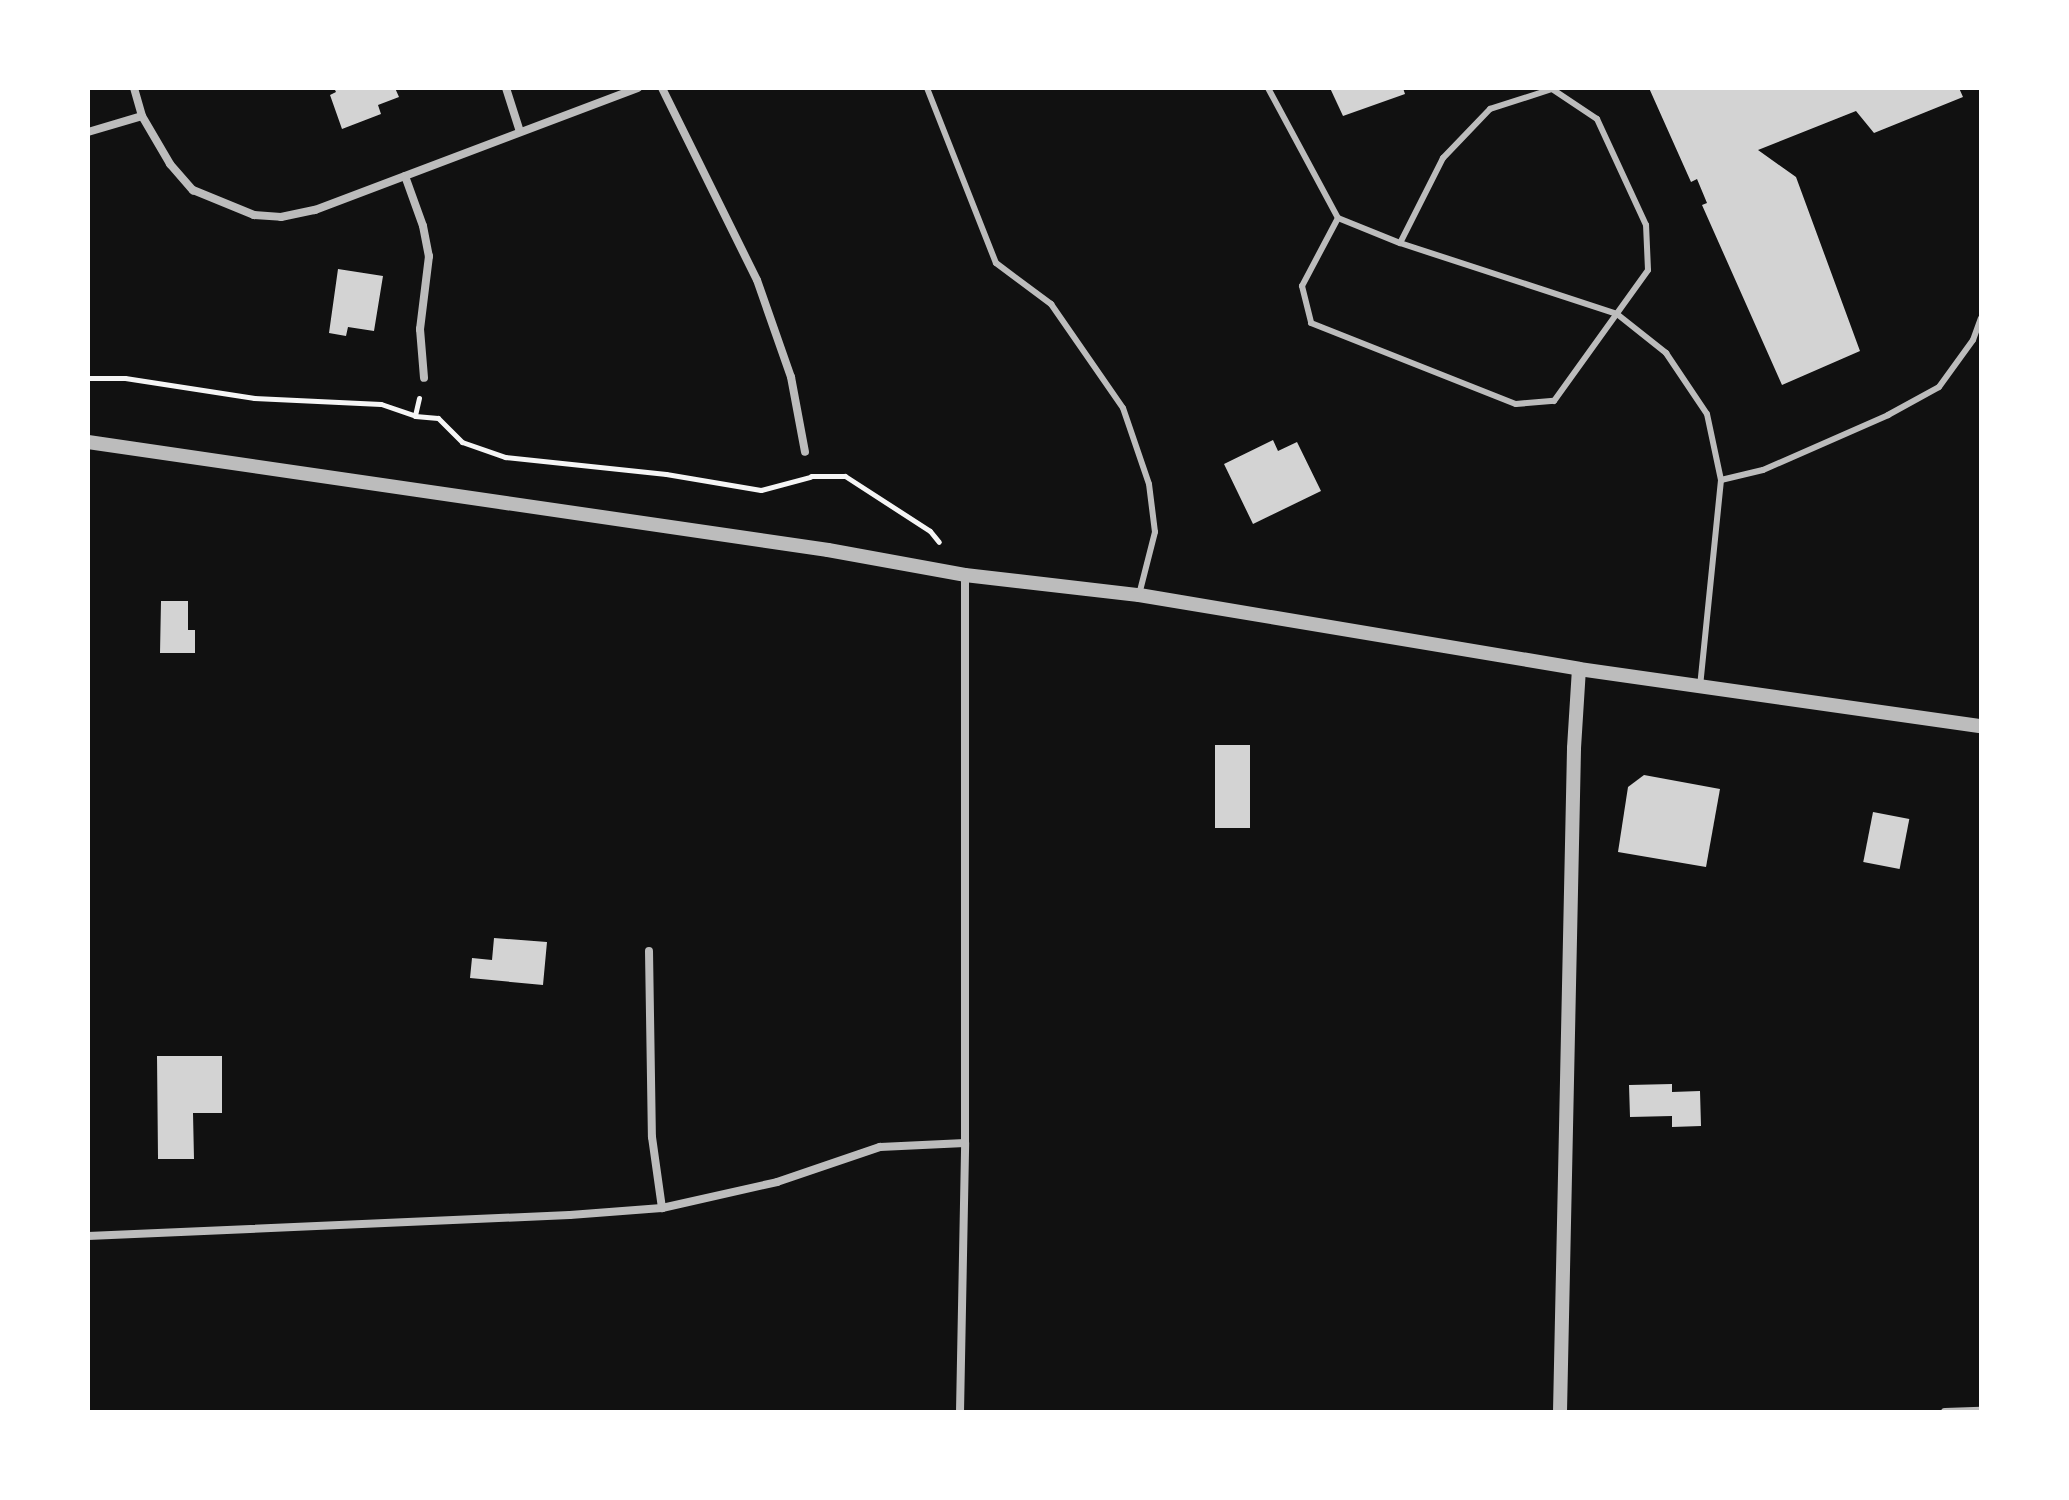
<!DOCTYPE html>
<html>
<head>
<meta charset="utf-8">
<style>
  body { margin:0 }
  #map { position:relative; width:2069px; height:1500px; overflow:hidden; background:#111; font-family:"Asap Condensed",sans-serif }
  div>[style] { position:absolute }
  .building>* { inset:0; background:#d3d3d3; transform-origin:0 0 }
  .path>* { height:5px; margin:-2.5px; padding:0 2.5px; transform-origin:2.5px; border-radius:2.5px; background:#f5f5f5 }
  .service>* { height:6px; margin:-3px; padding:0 3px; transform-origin:3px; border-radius:3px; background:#bcbcbc }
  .minor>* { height:8px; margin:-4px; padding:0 4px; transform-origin:4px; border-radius:4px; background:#bcbcbc }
  .tertiary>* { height:14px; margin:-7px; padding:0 7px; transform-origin:7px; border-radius:7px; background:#bcbcbc }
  span { translate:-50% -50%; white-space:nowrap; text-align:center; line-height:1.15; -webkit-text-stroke:6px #fff; paint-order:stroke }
  .frame { position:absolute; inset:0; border:90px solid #fff; pointer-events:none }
</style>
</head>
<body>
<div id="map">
  <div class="building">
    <div style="clip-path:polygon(334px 88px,395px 88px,399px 97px,378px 105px,381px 114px,342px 129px,330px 95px,336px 92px)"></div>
    <div style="clip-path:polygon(1330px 88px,1403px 88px,1405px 94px,1343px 116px)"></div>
    <div style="clip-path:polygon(1649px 88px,1959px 88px,1963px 97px,1874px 133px,1856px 111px,1758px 150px,1796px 177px,1860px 351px,1782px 385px,1702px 205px,1707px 203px,1697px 179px,1691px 182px)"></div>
    <div style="clip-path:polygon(338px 269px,383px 276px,374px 331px,348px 327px,346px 336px,329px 333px)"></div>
    <div style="clip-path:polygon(1273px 440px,1278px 451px,1297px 442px,1321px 491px,1253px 524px,1224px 464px)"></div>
    <div style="clip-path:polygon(161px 601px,188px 601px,188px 630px,195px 630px,195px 653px,160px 653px)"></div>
    <div style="left:1215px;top:745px;width:35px;height:83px"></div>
    <div style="clip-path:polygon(1644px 775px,1720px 789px,1706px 867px,1618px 852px,1628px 787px)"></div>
    <div style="left:1873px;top:812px;width:37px;height:51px;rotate:11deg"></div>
    <div style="clip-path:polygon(494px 938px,547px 942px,543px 985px,470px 978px,472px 958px,492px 960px)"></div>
    <div style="clip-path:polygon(157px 1056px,222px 1056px,222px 1113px,193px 1113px,194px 1159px,158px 1159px)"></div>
    <div style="clip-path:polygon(1672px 1084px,1672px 1092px,1700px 1091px,1701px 1126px,1672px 1127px,1672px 1116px,1630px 1117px,1629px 1085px)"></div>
  </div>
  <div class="path">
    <div style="left:88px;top:378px;width:37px"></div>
    <div style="left:125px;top:378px;width:131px;rotate:8.8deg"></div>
    <div style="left:254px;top:398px;width:127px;rotate:2.7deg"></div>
    <div style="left:381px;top:404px;width:36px;rotate:19deg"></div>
    <div style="left:419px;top:398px;width:18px;rotate:103deg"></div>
    <div style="left:415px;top:416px;width:23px;rotate:5deg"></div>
    <div style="left:438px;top:418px;width:34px;rotate:45deg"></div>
    <div style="left:462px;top:442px;width:46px;rotate:19.2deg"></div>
    <div style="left:505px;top:457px;width:162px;rotate:6deg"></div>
    <div style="left:666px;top:474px;width:96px;rotate:9.6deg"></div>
    <div style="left:761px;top:490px;width:51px;rotate:-14.9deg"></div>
    <div style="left:811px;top:476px;width:34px"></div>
    <div style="left:845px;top:476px;width:101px;rotate:32.9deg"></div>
    <div style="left:930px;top:531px;width:14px;rotate:51deg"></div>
  </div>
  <div class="service">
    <div style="left:927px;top:88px;width:188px;rotate:68.5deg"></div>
    <div style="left:996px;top:263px;width:69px;rotate:36.7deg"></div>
    <div style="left:1051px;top:304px;width:126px;rotate:55.3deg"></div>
    <div style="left:1123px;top:408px;width:80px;rotate:71.1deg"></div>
    <div style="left:1149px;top:484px;width:48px;rotate:82.9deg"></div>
    <div style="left:1155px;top:532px;width:65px;rotate:104.3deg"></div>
    <div style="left:1268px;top:88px;width:148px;rotate:61.7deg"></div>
    <div style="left:1338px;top:218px;width:67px;rotate:22deg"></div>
    <div style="left:1400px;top:243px;width:228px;rotate:18.1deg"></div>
    <div style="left:1617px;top:314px;width:63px;rotate:38.5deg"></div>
    <div style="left:1666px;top:353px;width:73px;rotate:56.1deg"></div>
    <div style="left:1707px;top:414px;width:67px;rotate:78deg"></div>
    <div style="left:1721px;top:480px;width:206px;rotate:95.8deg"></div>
    <div style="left:1338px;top:218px;width:77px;rotate:117.9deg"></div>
    <div style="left:1302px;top:286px;width:38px;rotate:76deg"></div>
    <div style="left:1311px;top:323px;width:220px;rotate:21.6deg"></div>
    <div style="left:1516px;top:404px;width:38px;rotate:-5deg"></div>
    <div style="left:1554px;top:401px;width:161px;rotate:-54.3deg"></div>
    <div style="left:1648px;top:270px;width:45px;rotate:-92.5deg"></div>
    <div style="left:1646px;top:225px;width:117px;rotate:-114.8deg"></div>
    <div style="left:1597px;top:119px;width:54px;rotate:-146.3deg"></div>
    <div style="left:1552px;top:89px;width:65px;rotate:162.1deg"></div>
    <div style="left:1490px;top:109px;width:68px;rotate:133.8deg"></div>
    <div style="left:1443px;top:158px;width:95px;rotate:116.8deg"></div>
    <div style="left:1721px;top:480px;width:43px;rotate:-13.4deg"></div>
    <div style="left:1763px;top:470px;width:137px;rotate:-23.7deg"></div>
    <div style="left:1888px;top:415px;width:58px;rotate:-28.8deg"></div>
    <div style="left:1939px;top:387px;width:58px;rotate:-54.1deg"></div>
    <div style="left:1973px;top:340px;width:23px;rotate:-70deg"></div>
  </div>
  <div class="minor">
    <div style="left:134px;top:88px;width:29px;rotate:74deg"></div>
    <div style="left:142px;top:116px;width:56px;rotate:59.7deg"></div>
    <div style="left:170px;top:164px;width:35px;rotate:49deg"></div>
    <div style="left:193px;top:190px;width:66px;rotate:22.3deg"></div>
    <div style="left:254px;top:215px;width:27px;rotate:4deg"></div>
    <div style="left:281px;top:217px;width:35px;rotate:-12deg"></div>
    <div style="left:315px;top:210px;width:345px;rotate:-20.7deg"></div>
    <div style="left:506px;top:88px;width:46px;rotate:72.3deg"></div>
    <div style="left:662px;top:88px;width:214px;rotate:63.7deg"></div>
    <div style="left:757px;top:280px;width:103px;rotate:70.7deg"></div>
    <div style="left:791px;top:377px;width:76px;rotate:79.4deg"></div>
    <div style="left:88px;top:132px;width:56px;rotate:-16.5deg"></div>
    <div style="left:405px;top:176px;width:53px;rotate:70.2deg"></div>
    <div style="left:423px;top:226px;width:31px;rotate:79deg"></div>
    <div style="left:429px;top:256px;width:74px;rotate:97deg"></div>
    <div style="left:420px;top:329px;width:49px;rotate:85.3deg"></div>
    <div style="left:649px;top:951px;width:186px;rotate:89.1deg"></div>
    <div style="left:652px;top:1137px;width:72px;rotate:82deg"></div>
    <div style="left:88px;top:1236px;width:482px;rotate:-2.5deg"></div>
    <div style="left:570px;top:1215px;width:92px;rotate:-4.4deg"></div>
    <div style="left:662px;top:1208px;width:118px;rotate:-12.7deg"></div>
    <div style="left:777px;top:1182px;width:109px;rotate:-18.8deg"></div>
    <div style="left:880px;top:1147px;width:85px;rotate:-2.7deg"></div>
    <div style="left:960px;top:1412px;width:269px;rotate:-88.9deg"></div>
    <div style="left:965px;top:1143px;width:568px;rotate:-90deg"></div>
    <div style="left:1945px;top:1412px;width:36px;rotate:-2deg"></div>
  </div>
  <div class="tertiary">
    <div style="left:88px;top:442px;width:748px;rotate:8.3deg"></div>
    <div style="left:828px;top:550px;width:139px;rotate:10.3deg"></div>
    <div style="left:965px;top:575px;width:175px;rotate:6.6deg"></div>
    <div style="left:1139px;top:595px;width:446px;rotate:9.5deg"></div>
    <div style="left:1579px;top:669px;width:406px;rotate:8.1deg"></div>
    <div style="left:1560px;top:1412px;width:664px;rotate:-88.79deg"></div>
    <div style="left:1574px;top:748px;width:79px;rotate:-86.4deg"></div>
  </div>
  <div class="frame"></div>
</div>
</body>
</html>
